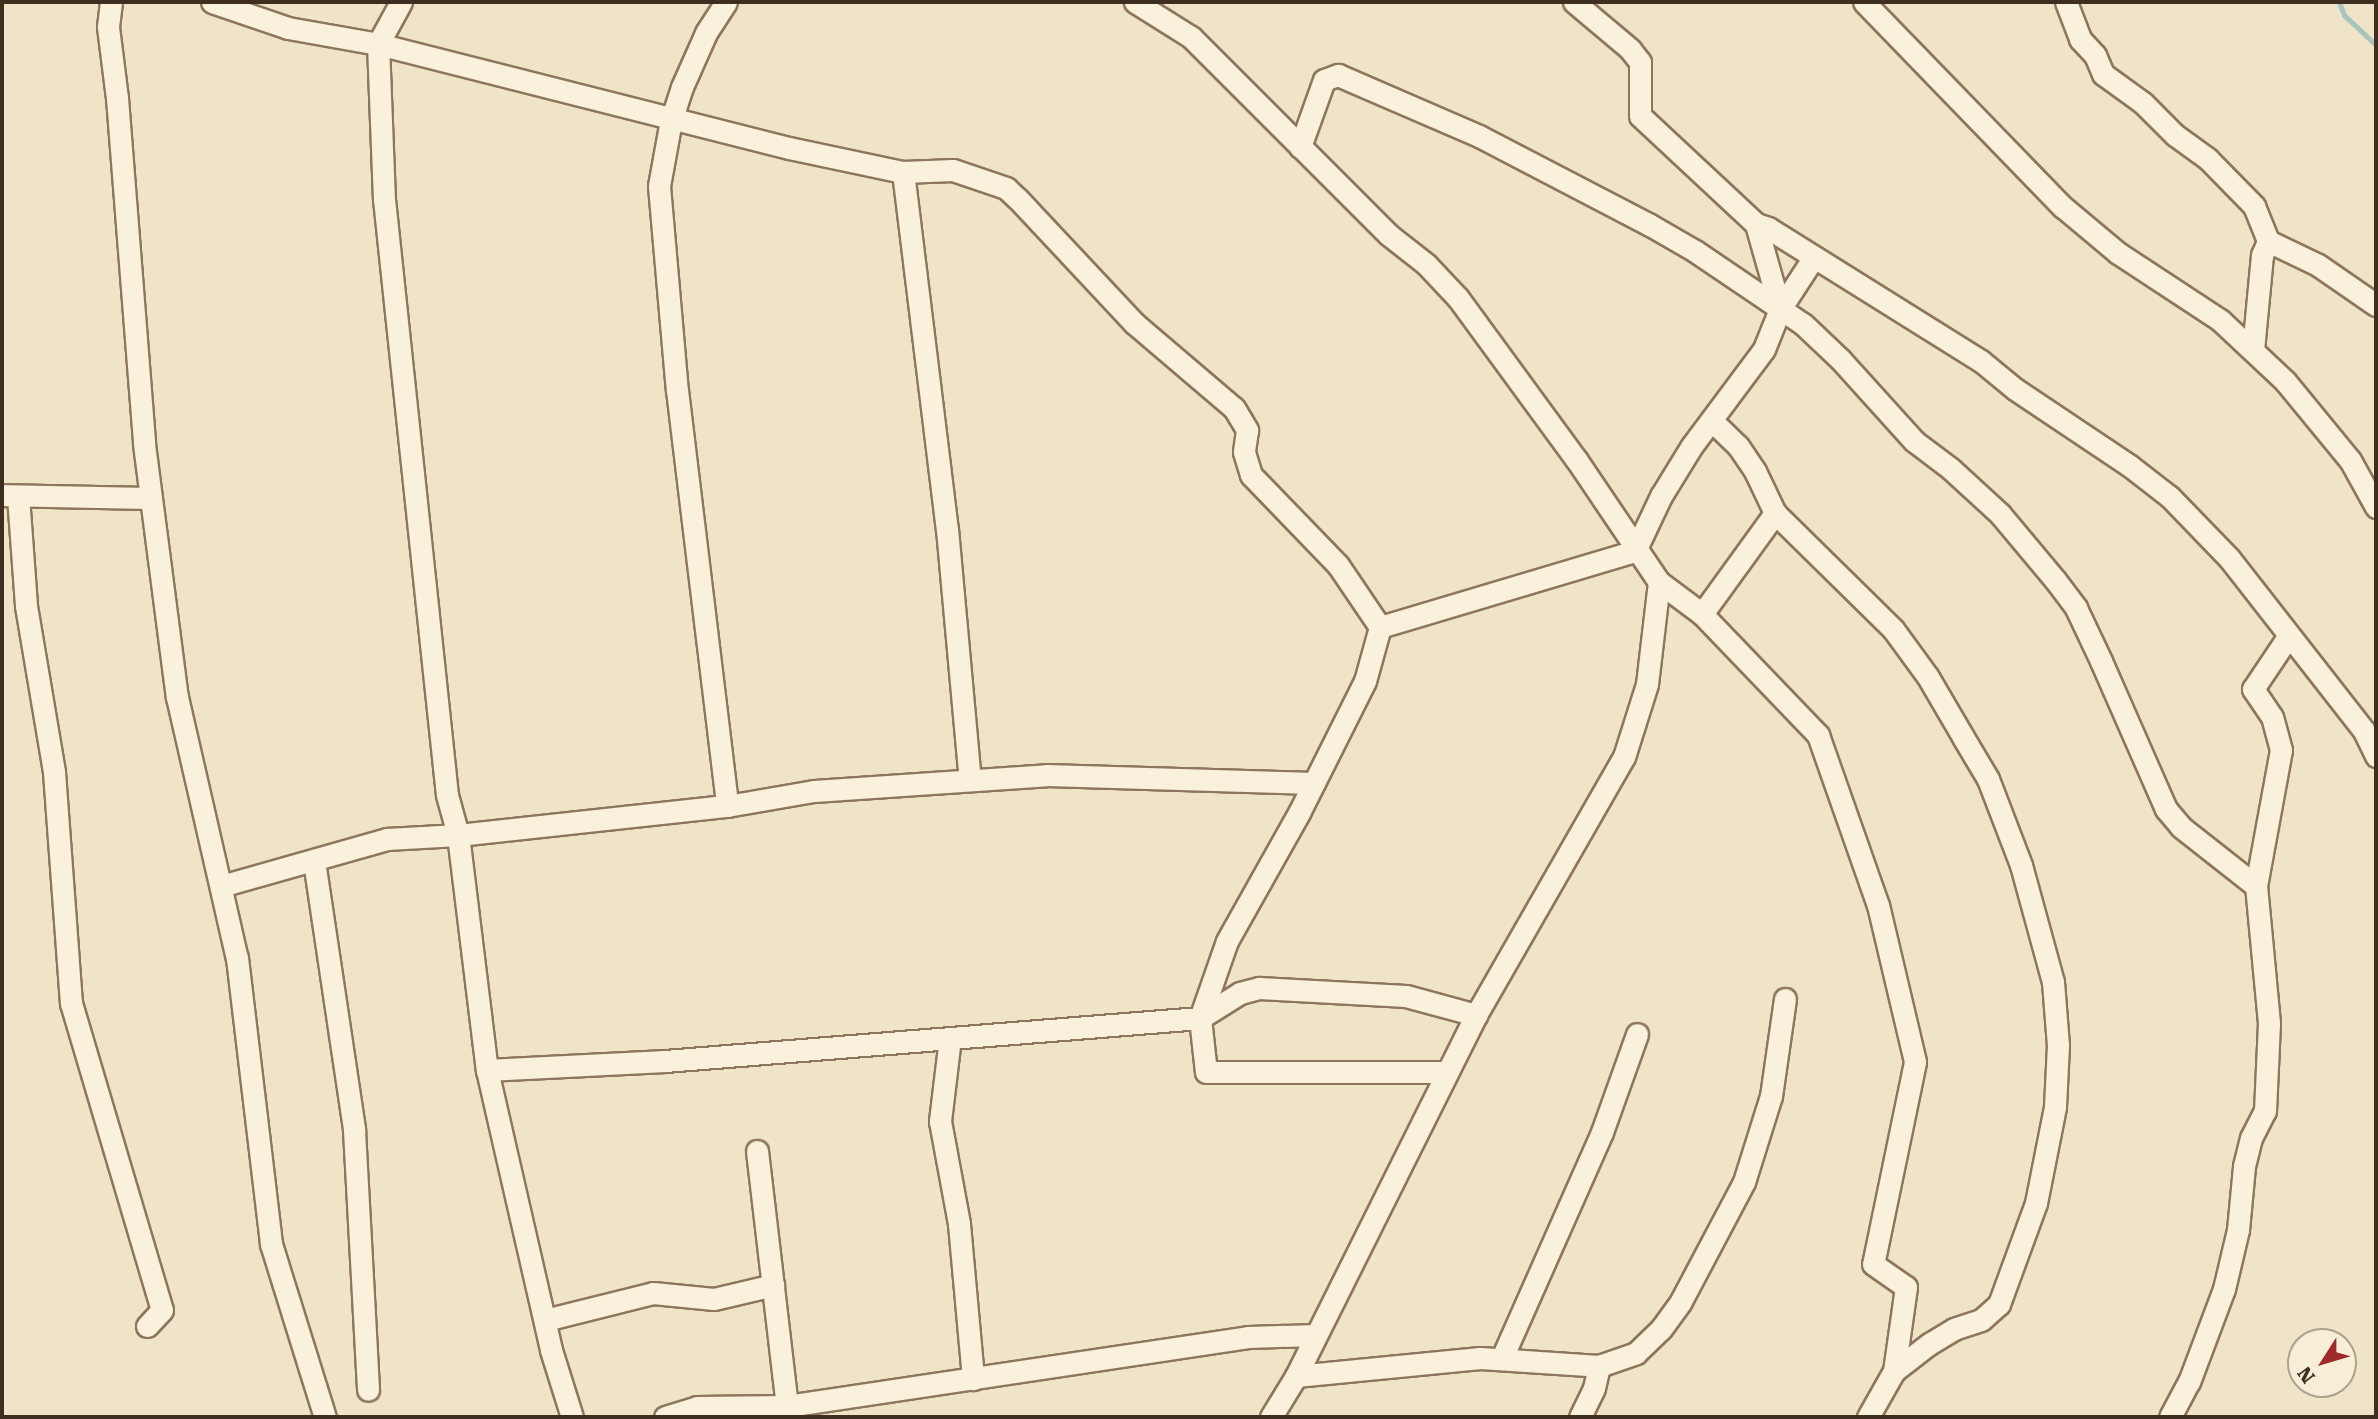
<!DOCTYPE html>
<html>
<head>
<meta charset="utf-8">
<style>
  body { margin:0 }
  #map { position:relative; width:2378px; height:1419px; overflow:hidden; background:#f0e4c8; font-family:"Roboto Serif",serif }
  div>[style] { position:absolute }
  .stream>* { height:5px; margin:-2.5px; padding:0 2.5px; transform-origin:2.5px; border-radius:2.5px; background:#a9c4bc }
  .roads { filter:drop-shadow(2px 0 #8d765c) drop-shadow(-2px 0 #8d765c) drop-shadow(0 2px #8d765c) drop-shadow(0 -2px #8d765c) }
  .street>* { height:21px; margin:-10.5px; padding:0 10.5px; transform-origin:10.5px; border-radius:10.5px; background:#faf1dc }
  span { translate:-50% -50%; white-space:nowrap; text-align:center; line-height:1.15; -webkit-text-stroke:5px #f7eed8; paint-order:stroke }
  .frame { position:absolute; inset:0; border:4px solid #3d2e20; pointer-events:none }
  .north { position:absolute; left:2287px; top:1328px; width:70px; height:70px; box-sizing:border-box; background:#f7eed8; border:2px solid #ada18e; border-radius:50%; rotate:233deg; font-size:19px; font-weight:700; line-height:28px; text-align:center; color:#3d2e20 }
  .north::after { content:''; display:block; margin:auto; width:24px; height:32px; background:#9e2a2b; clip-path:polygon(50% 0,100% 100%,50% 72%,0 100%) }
</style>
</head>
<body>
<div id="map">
  <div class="stream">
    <div style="left:2339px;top:2px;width:14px;rotate:69deg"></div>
    <div style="left:2344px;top:15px;width:44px;rotate:43.2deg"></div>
  </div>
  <div class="roads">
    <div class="street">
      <div style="left:111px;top:2px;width:25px;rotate:97deg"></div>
      <div style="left:108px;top:27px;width:72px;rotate:82.8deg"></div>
      <div style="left:117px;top:98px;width:347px;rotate:85.5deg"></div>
      <div style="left:144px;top:444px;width:255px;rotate:82.6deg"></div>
      <div style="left:177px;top:697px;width:268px;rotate:77.1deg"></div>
      <div style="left:237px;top:958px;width:288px;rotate:83.2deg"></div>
      <div style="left:271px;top:1244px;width:181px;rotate:72.7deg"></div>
      <div style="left:212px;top:2px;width:80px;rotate:18.9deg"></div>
      <div style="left:288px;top:28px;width:91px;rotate:10.1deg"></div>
      <div style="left:378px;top:44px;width:424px;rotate:14.2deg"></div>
      <div style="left:789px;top:148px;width:116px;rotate:11.9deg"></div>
      <div style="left:903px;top:172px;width:50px;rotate:-2.3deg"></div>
      <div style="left:953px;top:170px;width:56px;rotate:18.8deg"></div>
      <div style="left:1006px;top:188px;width:16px;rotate:43deg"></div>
      <div style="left:1018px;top:199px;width:170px;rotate:46.9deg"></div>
      <div style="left:1134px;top:323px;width:131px;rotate:40.4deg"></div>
      <div style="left:1234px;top:408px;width:26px;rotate:59deg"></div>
      <div style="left:1247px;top:430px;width:22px;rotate:98deg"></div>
      <div style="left:1244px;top:452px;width:24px;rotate:73deg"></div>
      <div style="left:1251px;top:475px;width:125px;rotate:46deg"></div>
      <div style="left:1338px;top:565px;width:75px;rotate:55.9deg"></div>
      <div style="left:1380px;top:627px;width:56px;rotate:105.5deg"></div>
      <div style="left:1365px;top:681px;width:145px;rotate:116.6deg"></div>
      <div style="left:1300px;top:811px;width:149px;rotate:119.3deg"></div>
      <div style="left:1227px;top:941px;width:82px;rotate:109.3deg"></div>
      <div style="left:1200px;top:1018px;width:54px;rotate:83.7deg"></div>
      <div style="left:1206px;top:1072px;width:240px"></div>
      <div style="left:401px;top:2px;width:48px;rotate:118.7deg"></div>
      <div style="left:378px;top:44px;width:155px;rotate:87.8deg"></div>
      <div style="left:384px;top:199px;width:599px;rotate:83.97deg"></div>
      <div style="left:447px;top:795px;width:41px;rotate:74.6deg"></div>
      <div style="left:458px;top:835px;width:237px;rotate:83deg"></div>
      <div style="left:487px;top:1070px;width:287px;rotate:77.1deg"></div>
      <div style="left:551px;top:1350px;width:70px;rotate:72.6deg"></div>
      <div style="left:726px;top:2px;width:37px;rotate:123deg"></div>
      <div style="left:706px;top:33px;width:59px;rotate:114deg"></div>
      <div style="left:682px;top:87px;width:35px;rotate:108deg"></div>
      <div style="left:671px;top:120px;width:67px;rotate:100.3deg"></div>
      <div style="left:659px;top:186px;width:205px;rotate:85deg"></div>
      <div style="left:677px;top:390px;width:419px;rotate:83.1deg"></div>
      <div style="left:1135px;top:2px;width:66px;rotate:32deg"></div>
      <div style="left:1191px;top:37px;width:280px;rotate:45deg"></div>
      <div style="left:1389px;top:235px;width:47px;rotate:38.1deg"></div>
      <div style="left:1426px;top:264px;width:47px;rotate:46.7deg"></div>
      <div style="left:1458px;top:298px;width:200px;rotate:53.8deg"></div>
      <div style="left:1576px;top:459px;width:148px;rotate:56deg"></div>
      <div style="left:1659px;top:582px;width:54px;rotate:36.7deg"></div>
      <div style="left:1702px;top:614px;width:168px;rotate:46.2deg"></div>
      <div style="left:1818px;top:735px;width:180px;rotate:70.6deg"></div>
      <div style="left:1878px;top:905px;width:161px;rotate:76.7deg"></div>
      <div style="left:1915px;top:1062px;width:206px;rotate:101.7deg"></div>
      <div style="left:1873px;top:1264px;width:40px;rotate:34.9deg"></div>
      <div style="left:1906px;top:1287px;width:85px;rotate:98.1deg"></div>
      <div style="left:1894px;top:1371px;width:53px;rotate:119.5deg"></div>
      <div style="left:1864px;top:2px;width:286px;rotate:45.9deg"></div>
      <div style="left:2063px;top:207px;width:72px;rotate:39.9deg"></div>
      <div style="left:2118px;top:253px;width:122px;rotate:33.3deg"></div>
      <div style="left:2220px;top:320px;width:89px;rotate:43.2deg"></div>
      <div style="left:2285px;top:381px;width:102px;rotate:50.6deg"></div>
      <div style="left:2350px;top:460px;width:54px;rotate:61deg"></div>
      <div style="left:2066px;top:2px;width:40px;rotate:69deg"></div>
      <div style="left:2080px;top:39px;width:22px;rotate:47deg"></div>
      <div style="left:2095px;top:55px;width:21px;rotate:67deg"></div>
      <div style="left:2103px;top:74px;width:49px;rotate:35.9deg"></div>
      <div style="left:2143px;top:103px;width:45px;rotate:45deg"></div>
      <div style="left:2175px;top:135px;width:41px;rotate:36deg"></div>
      <div style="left:2208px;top:159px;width:66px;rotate:45.6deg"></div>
      <div style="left:2254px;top:206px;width:38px;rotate:68deg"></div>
      <div style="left:2268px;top:241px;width:15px;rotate:113deg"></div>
      <div style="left:2262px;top:255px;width:96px;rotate:95.4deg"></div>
      <div style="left:1300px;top:147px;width:71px;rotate:-70.3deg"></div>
      <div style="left:1324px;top:80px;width:15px;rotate:-20deg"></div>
      <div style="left:1338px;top:75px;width:154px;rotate:23.4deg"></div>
      <div style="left:1479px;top:136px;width:193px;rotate:27.5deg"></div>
      <div style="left:1650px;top:225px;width:52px;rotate:30deg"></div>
      <div style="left:1695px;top:251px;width:130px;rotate:34.1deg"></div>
      <div style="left:1803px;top:324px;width:51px;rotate:43.4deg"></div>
      <div style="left:1840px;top:359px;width:110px;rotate:47.9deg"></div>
      <div style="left:1914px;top:441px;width:46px;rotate:37.1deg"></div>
      <div style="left:1951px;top:469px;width:67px;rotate:42.6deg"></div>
      <div style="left:2000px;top:514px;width:87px;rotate:50.1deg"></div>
      <div style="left:2056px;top:581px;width:34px;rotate:53deg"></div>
      <div style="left:2076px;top:608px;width:59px;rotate:64.7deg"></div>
      <div style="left:2101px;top:661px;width:162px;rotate:66.3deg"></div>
      <div style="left:2166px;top:809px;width:23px;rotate:50deg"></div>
      <div style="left:2181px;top:827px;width:95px;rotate:38.2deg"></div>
      <div style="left:903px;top:172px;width:360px;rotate:83deg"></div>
      <div style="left:947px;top:529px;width:252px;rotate:84.8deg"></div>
      <div style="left:1756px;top:224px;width:13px;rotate:18deg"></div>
      <div style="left:1768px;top:228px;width:251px;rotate:32deg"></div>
      <div style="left:1981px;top:361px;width:44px;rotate:39.5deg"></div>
      <div style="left:2015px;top:389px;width:138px;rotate:33.8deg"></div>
      <div style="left:2130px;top:466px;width:51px;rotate:37.8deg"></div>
      <div style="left:2170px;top:497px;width:85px;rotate:46deg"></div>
      <div style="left:2229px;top:558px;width:219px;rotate:52deg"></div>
      <div style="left:2364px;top:731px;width:28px;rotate:64deg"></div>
      <div style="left:2268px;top:241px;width:55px;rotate:25.6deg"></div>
      <div style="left:2318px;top:265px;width:70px;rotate:34.6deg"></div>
      <div style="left:1780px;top:309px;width:62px;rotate:-56.8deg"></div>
      <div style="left:2px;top:495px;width:149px;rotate:1.2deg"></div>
      <div style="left:18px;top:496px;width:110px;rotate:85.8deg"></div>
      <div style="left:26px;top:606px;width:168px;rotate:80.4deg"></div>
      <div style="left:54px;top:772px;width:232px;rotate:85.8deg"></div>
      <div style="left:71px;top:1003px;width:320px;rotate:73.5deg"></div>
      <div style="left:162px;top:1310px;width:22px;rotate:133deg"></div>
      <div style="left:1775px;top:513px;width:165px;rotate:44.5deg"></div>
      <div style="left:1893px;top:629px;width:59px;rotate:53.9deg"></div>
      <div style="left:1928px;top:677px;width:69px;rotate:59.7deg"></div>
      <div style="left:1963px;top:737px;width:49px;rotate:59.2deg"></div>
      <div style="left:1988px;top:779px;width:92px;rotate:69deg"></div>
      <div style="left:2021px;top:865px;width:121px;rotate:74.7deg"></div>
      <div style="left:2053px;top:982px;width:63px;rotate:85.5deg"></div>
      <div style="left:2058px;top:1045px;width:62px;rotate:92.8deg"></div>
      <div style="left:2055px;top:1107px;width:98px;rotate:101.2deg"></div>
      <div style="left:2036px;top:1203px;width:108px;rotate:110.1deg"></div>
      <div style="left:1999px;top:1304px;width:24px;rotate:138deg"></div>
      <div style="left:1981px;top:1320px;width:28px;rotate:162deg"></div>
      <div style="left:1954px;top:1329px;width:29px;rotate:149deg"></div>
      <div style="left:1929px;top:1344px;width:44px;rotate:142.4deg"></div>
      <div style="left:1702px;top:614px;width:125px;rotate:-54.1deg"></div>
      <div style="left:1775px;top:513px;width:47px;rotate:-115.5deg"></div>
      <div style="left:1755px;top:471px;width:30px;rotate:-124deg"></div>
      <div style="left:1738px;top:446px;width:37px;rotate:-136deg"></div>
      <div style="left:1380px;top:627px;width:266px;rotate:-16.6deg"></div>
      <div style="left:1635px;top:551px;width:61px;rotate:-64.7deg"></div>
      <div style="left:1661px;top:496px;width:57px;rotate:-58.5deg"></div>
      <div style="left:1691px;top:447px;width:122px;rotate:-53.3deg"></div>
      <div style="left:1764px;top:349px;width:43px;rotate:-68.2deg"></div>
      <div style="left:1780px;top:309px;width:88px;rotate:-105.8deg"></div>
      <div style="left:1756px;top:224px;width:158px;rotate:-137deg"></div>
      <div style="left:1640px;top:116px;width:54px;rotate:-90deg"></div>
      <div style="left:1640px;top:62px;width:16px;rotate:-128deg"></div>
      <div style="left:1630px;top:49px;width:73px;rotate:-140deg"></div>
      <div style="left:314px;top:861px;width:272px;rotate:81.5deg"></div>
      <div style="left:354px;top:1130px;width:260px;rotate:86.9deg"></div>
      <div style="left:221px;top:886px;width:173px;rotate:-15.8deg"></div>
      <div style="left:387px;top:839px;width:71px;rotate:-3.2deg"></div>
      <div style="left:458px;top:835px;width:271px;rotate:-6.2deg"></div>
      <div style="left:727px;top:806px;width:88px;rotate:-9.8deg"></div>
      <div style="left:814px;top:791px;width:233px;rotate:-3.9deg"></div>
      <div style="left:1046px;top:775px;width:268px;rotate:1.7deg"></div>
      <div style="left:950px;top:1038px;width:84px;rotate:96.9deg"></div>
      <div style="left:940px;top:1121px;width:105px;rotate:79.5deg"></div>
      <div style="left:959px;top:1224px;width:156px;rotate:84.8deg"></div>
      <div style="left:487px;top:1070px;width:178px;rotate:-2.9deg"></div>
      <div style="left:665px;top:1061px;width:537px;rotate:-4.6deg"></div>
      <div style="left:1200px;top:1018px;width:47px;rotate:-32deg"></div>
      <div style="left:1240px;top:993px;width:20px;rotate:-15deg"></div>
      <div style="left:1259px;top:988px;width:147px;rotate:3.1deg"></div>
      <div style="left:1406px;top:996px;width:73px;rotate:15.2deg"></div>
      <div style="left:757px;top:1151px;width:257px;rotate:83.3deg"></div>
      <div style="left:545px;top:1320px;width:111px;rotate:-14deg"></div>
      <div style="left:653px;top:1293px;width:61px;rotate:5.6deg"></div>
      <div style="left:714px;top:1299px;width:61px;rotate:-13.3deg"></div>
      <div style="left:1502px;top:1358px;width:247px;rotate:-66.1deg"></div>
      <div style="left:1602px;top:1132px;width:104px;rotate:-70.3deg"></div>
      <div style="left:1296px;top:1376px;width:185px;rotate:-5.6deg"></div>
      <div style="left:1480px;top:1358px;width:119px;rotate:3.8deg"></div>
      <div style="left:1599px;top:1366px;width:39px;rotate:-19deg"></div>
      <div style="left:1636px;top:1353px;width:35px;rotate:-44deg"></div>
      <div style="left:1661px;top:1329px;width:34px;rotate:-54deg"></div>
      <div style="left:1681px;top:1301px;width:135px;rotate:-62.1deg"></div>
      <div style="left:1744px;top:1182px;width:90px;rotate:-72.6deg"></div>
      <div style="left:1771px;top:1096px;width:98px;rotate:-81.8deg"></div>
      <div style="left:665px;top:1417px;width:34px;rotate:-17deg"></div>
      <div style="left:697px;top:1407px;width:90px;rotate:-0.6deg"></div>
      <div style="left:787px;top:1406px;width:466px;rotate:-8.5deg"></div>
      <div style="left:1248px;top:1337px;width:68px;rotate:-1.7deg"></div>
      <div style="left:1271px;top:1417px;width:48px;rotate:-58.6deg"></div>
      <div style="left:1296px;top:1376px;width:403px;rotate:-63.5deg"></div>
      <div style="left:1476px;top:1015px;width:297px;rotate:-60.2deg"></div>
      <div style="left:1624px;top:757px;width:77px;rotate:-72.5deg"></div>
      <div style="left:1647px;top:684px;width:103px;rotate:-83.3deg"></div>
      <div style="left:1580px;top:1417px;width:32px;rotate:-64deg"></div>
      <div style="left:1594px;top:1388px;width:23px;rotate:-77deg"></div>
      <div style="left:2170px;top:1417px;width:40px;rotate:-62deg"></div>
      <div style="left:2189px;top:1382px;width:99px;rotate:-69.4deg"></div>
      <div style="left:2224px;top:1289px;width:61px;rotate:-76.7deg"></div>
      <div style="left:2238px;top:1230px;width:64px;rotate:-84.6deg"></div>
      <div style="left:2244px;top:1166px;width:29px;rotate:-76deg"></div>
      <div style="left:2251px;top:1138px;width:30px;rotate:-63deg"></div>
      <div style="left:2265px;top:1111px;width:88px;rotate:-87.4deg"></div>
      <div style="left:2269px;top:1023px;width:138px;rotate:-95.4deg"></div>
      <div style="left:2256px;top:886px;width:138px;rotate:-79.6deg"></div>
      <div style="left:2281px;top:750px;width:34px;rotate:-105deg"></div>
      <div style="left:2272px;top:717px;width:34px;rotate:-124deg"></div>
      <div style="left:2253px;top:689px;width:63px;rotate:-56.1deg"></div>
    </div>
  </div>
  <div class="frame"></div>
  <div class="north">N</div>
</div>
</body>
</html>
